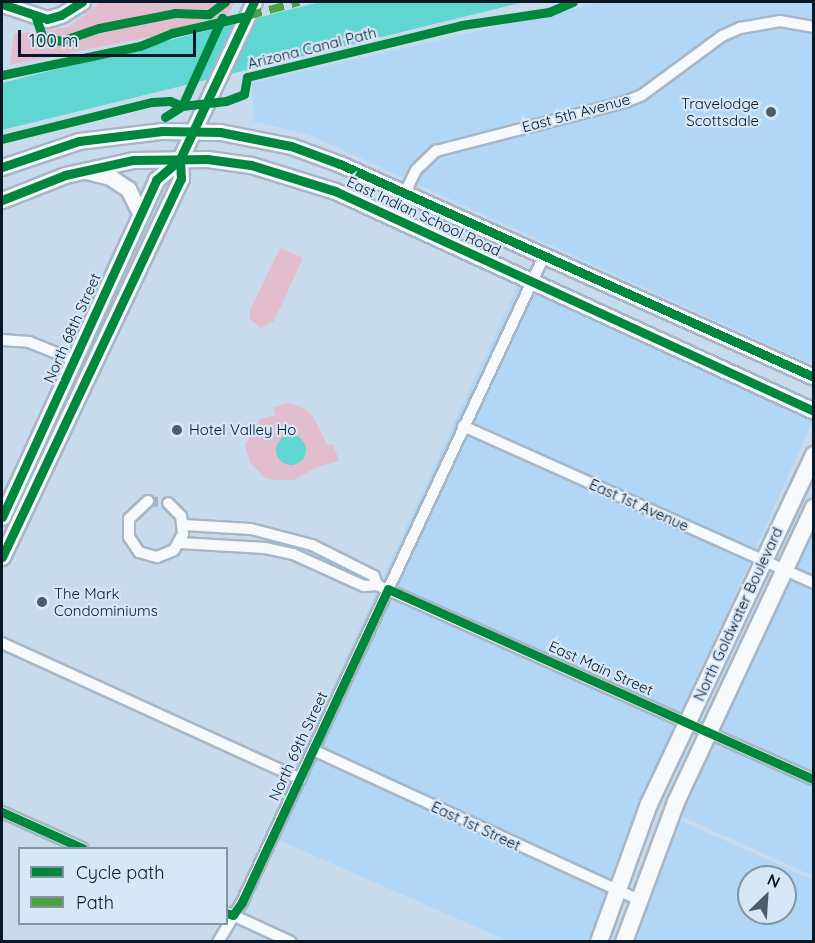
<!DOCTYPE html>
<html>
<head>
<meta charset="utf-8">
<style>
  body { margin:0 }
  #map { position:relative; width:815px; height:943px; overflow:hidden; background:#c8dbec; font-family:Quicksand,sans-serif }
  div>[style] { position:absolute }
  .built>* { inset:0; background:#b2d6f6 }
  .green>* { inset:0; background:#e2bdce }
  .water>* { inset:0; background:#5fd6d1 }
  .round { border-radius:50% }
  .street-tunnel>* { height:10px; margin-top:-5px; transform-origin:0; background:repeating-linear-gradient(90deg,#a2b4c4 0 10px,transparent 0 15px) }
  .roads { filter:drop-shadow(2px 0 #a6b6c5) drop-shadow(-2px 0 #a6b6c5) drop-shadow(0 2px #a6b6c5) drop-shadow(0 -2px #a6b6c5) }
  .street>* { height:10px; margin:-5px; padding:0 5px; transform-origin:5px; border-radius:5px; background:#f7fafc }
  .secondary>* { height:15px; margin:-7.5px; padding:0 7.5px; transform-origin:7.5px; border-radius:7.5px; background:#f7fafc }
  .primary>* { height:16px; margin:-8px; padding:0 8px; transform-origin:8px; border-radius:8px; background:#f7fafc }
  .quiet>* { height:8px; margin-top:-4px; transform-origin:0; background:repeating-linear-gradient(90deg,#4ca142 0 15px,transparent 0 23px) }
  .cycleway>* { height:9px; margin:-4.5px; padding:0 4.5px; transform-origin:4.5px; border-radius:4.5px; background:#00873e }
  .dots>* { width:16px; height:16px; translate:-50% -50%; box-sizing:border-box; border:3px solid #d6e7f7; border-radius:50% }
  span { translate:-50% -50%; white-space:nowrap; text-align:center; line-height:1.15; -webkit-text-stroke:4.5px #d6e7f7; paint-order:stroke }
  .street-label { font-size:15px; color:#081826 }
  .poi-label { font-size:15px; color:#081826 }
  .right { translate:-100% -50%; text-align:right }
  .left { translate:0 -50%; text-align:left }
  .frame { position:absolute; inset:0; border:3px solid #081826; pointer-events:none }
  .legend { position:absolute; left:18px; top:847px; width:210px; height:78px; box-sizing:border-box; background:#d6e7f7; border:2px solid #8494a3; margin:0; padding:8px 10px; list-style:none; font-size:18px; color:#081826 }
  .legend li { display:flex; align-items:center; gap:12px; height:30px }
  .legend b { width:30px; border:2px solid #8494a3 }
  .north { position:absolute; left:737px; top:865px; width:60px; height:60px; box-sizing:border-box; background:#d6e7f7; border:2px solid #8494a3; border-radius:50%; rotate:25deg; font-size:16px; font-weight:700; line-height:24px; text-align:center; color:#081826 }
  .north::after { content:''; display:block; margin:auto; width:21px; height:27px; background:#4b5c6b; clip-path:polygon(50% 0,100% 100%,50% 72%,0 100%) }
  .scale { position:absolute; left:18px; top:30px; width:178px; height:27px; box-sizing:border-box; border:3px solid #081826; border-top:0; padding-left:8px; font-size:18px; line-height:21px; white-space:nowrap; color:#081826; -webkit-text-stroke:4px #d6e7f7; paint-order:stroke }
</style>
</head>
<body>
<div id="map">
  <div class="built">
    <div style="clip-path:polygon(604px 2px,813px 2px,813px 365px,312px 136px,253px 121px,252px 83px)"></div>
    <div style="clip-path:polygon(518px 285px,813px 420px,617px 859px,590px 941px,508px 941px,265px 834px)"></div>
    <div style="clip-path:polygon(813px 529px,813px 876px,678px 815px)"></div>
    <div style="clip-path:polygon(evenodd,675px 818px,813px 880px,813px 941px,633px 942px,675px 818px,749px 877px,785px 877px,785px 913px,749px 913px,749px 877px)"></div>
  </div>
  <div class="green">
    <div style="clip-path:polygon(101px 2px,235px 2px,224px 22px,10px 65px,14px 34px,68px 27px)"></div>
    <div style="clip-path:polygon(280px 248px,303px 258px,274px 321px,261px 328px,250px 319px,250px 310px)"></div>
    <div style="clip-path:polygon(287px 403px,300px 406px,313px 416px,327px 445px,333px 444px,339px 461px,317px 467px,294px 480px,274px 480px,264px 477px,250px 462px,245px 445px,260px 419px,276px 415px,273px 407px)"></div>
  </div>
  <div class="water">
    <div style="clip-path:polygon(320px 2px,524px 2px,2px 130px,2px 83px)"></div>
    <div class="round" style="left:276px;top:435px;width:30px;height:30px"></div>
  </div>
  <div class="street-tunnel">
    <div style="left:148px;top:501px;width:20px;rotate:6deg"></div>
  </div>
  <div class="roads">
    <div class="street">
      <div style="left:393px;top:218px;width:53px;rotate:-64.4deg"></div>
      <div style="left:416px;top:170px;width:28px;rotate:-44deg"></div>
      <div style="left:436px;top:151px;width:195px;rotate:-14.5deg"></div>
      <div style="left:625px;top:102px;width:18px;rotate:-22deg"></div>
      <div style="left:642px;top:95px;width:99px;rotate:-36.4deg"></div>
      <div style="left:722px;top:36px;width:20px;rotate:-24deg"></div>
      <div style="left:740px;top:28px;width:41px;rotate:-9.9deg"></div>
      <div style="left:780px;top:21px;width:35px;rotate:10deg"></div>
      <div style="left:2px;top:340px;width:27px;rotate:4deg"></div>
      <div style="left:29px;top:342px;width:48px;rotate:21.8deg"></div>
      <div style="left:463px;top:426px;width:385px;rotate:24.1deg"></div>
      <div style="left:148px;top:501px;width:26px;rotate:137deg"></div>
      <div style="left:129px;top:519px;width:18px;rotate:90deg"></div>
      <div style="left:129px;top:537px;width:18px;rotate:56deg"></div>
      <div style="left:139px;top:552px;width:19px;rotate:16deg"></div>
      <div style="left:157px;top:557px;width:18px;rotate:-22deg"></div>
      <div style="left:174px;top:550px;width:18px;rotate:-61deg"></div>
      <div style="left:183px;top:534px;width:18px;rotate:-96deg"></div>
      <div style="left:181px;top:516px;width:18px;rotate:-135deg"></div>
      <div style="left:184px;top:525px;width:67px;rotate:3.4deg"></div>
      <div style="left:251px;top:529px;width:63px;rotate:14.7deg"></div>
      <div style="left:312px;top:545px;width:69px;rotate:26.6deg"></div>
      <div style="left:374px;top:576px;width:9px;rotate:72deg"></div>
      <div style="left:180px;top:543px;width:85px;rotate:3.4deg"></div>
      <div style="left:265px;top:548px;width:29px;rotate:12deg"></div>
      <div style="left:293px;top:554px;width:78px;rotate:24.3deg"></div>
      <div style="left:364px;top:586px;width:13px;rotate:-4deg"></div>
      <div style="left:377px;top:585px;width:479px;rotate:24deg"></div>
      <div style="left:2px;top:643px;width:328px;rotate:24.5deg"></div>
      <div style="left:313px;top:750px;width:359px;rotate:24.7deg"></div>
      <div style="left:2px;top:812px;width:88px;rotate:24.2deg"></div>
      <div style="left:228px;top:913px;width:69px;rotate:24.7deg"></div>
      <div style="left:218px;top:942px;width:47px;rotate:-59deg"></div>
      <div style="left:242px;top:902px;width:713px;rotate:-64.94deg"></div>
    </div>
    <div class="secondary">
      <div style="left:2px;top:4px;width:47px;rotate:18.4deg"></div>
      <div style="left:47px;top:19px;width:15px;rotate:-16deg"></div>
      <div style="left:61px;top:15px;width:25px;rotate:-32deg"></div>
      <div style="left:2px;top:167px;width:81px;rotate:-18.7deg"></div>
      <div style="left:79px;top:141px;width:84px;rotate:-6.9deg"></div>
      <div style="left:162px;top:131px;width:58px;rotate:1deg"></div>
      <div style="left:220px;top:132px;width:72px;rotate:11.2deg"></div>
      <div style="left:291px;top:146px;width:52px;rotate:20.2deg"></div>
      <div style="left:340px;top:164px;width:520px;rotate:24.2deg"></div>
      <div style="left:86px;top:171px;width:25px;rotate:14deg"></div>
      <div style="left:110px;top:177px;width:22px;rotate:34deg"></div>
      <div style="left:128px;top:189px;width:28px;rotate:63deg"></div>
      <div style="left:2px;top:200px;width:68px;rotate:-21.6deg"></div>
      <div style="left:65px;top:175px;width:70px;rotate:-12.4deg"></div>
      <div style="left:133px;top:160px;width:74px;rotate:-0.8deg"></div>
      <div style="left:207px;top:159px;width:44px;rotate:7.8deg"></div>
      <div style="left:251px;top:165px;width:88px;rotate:17.2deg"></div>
      <div style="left:335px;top:191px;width:527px;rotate:24.67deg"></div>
      <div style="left:2px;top:517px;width:371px;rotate:-65.4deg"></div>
      <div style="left:156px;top:180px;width:32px;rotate:-41deg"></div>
      <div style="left:180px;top:159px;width:174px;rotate:-64.8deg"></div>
      <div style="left:2px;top:557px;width:418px;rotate:-64.7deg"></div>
      <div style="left:181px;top:179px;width:20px;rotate:-93deg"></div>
    </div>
    <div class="primary">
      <div style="left:599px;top:942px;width:147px;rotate:-70.1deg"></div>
      <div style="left:649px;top:804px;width:386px;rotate:-64.7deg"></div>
      <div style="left:624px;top:942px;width:149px;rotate:-69.6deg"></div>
      <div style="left:676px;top:802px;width:325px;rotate:-64.9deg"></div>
    </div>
  </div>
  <div class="quiet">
    <div style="left:247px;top:16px;width:54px;rotate:-15.1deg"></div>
  </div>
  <div class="cycleway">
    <div style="left:2px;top:4px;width:47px;rotate:18.4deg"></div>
    <div style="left:47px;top:19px;width:15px;rotate:-16deg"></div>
    <div style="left:61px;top:15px;width:25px;rotate:-32deg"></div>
    <div style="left:36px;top:18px;width:21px;rotate:71deg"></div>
    <div style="left:43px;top:38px;width:18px;rotate:9deg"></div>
    <div style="left:61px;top:41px;width:40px;rotate:-18.9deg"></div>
    <div style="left:99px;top:28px;width:77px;rotate:-11.2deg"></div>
    <div style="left:175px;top:13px;width:34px;rotate:2deg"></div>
    <div style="left:209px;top:14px;width:20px;rotate:-37deg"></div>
    <div style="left:2px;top:75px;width:141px;rotate:-11.9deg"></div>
    <div style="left:140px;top:46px;width:35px;rotate:-22deg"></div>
    <div style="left:172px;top:33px;width:77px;rotate:-12.8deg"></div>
    <div style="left:165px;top:117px;width:20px;rotate:-33deg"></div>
    <div style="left:182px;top:106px;width:97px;rotate:-65.6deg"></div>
    <div style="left:2px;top:139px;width:154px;rotate:-13.9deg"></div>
    <div style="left:152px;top:102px;width:18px;rotate:-3deg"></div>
    <div style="left:170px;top:101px;width:13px;rotate:23deg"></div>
    <div style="left:182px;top:106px;width:44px;rotate:-6.5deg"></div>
    <div style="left:226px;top:101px;width:19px;rotate:-21deg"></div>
    <div style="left:244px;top:94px;width:17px;rotate:-80deg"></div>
    <div style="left:247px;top:77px;width:221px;rotate:-13.6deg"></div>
    <div style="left:462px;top:25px;width:88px;rotate:-8.5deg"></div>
    <div style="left:549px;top:12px;width:26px;rotate:-23deg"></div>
    <div style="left:2px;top:167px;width:81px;rotate:-18.7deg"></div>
    <div style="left:79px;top:141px;width:84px;rotate:-6.9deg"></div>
    <div style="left:162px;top:131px;width:58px;rotate:1deg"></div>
    <div style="left:220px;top:132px;width:72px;rotate:11.2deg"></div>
    <div style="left:291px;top:146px;width:52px;rotate:20.2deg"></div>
    <div style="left:340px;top:164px;width:520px;rotate:24.2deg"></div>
    <div style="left:2px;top:200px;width:68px;rotate:-21.6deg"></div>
    <div style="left:65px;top:175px;width:70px;rotate:-12.4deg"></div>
    <div style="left:133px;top:160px;width:74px;rotate:-0.8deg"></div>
    <div style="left:207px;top:159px;width:44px;rotate:7.8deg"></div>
    <div style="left:251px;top:165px;width:88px;rotate:17.2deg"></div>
    <div style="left:335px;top:191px;width:527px;rotate:24.67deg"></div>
    <div style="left:2px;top:517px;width:371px;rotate:-65.4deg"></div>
    <div style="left:156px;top:180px;width:32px;rotate:-41deg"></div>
    <div style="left:180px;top:159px;width:174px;rotate:-64.8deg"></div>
    <div style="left:2px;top:557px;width:418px;rotate:-64.7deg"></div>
    <div style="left:181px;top:179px;width:20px;rotate:-93deg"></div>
    <div style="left:2px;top:812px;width:88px;rotate:24.2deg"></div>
    <div style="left:226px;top:913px;width:7px;rotate:16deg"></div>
    <div style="left:233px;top:915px;width:16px;rotate:-55deg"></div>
    <div style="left:242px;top:902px;width:345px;rotate:-65deg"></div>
    <div style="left:388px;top:589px;width:467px;rotate:24.1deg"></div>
  </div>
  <div class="dots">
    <div style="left:771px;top:112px;background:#4b5c6b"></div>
    <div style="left:177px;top:430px;background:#4b5c6b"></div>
    <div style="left:42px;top:602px;background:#4b5c6b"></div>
  </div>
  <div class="street-label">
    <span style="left:312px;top:48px;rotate:-14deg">Arizona Canal Path</span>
    <span style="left:576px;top:113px;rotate:-15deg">East 5th Avenue</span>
    <span style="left:424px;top:216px;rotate:25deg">East Indian School Road</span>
    <span style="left:72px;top:328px;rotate:-66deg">North 68th Street</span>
    <span style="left:639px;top:505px;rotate:24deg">East 1st Avenue</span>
    <span style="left:738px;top:614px;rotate:-65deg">North Goldwater Boulevard</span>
    <span style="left:601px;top:668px;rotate:24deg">East Main Street</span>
    <span style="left:298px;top:746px;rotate:-65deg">North 69th Street</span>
    <span style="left:476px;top:826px;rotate:25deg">East 1st Street</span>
  </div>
  <div class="poi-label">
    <span class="right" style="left:759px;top:112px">Travelodge<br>Scottsdale</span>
    <span class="left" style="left:189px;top:430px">Hotel Valley Ho</span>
    <span class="left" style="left:54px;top:602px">The Mark<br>Condominiums</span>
  </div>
  <div class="frame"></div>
  <ul class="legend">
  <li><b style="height:8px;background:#00873e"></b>Cycle path</li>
  <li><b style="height:8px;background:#4ca142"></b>Path</li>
  </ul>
  <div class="north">N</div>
  <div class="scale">100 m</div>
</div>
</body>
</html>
